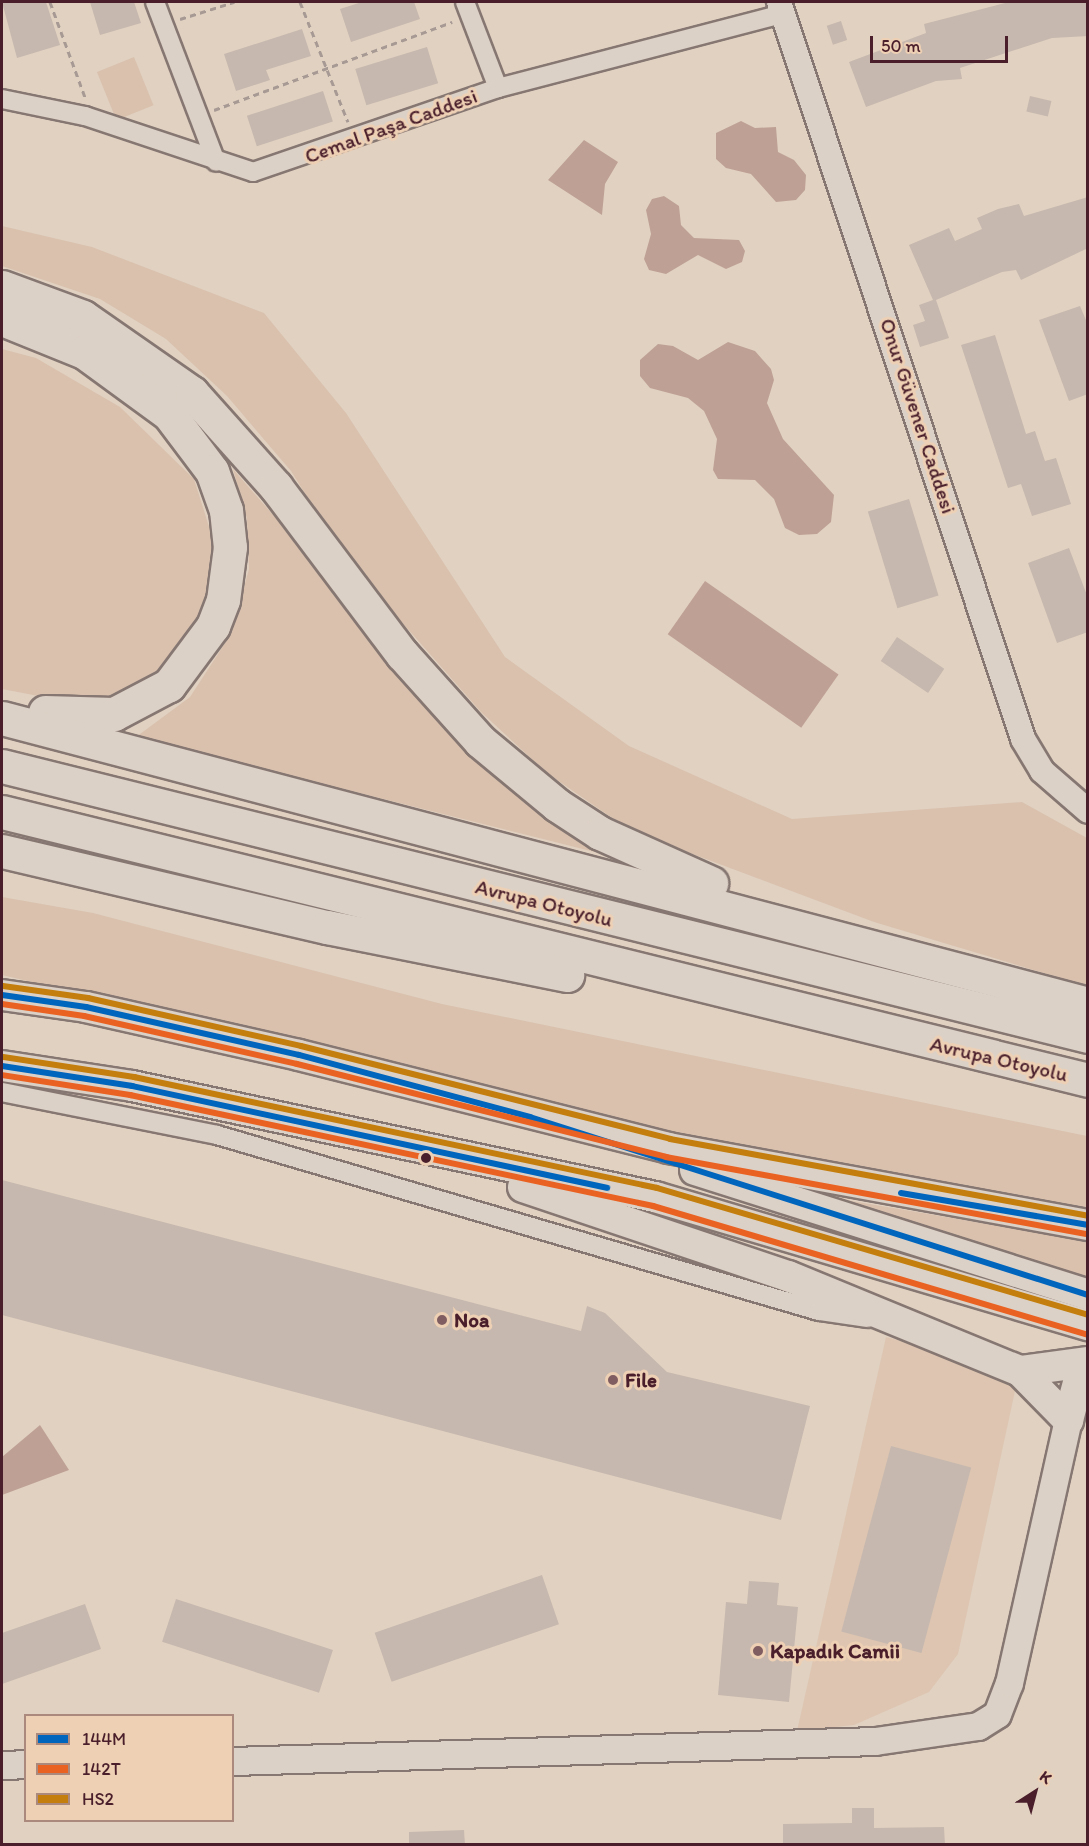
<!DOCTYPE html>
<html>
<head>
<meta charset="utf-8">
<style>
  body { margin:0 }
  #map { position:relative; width:1089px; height:1846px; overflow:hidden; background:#e1d1c1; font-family:Itim,sans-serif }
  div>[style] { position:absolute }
  .built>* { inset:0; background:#ddc5b1 }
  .green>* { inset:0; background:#d9c1ae; transform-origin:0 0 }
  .water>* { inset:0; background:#bea194; transform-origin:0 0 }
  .building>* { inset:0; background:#c6b8ae; transform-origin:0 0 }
  .path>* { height:3px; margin-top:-1.5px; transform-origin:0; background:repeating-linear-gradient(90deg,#a79a94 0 6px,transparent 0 10.5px) }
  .roads { filter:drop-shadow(2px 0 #867772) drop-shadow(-2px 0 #867772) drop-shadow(0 2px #867772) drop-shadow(0 -2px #867772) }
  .minor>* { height:18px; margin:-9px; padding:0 9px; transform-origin:9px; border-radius:9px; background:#dcd1c6 }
  .tertiary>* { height:24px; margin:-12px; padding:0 12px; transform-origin:12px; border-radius:12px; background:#dcd1c6 }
  .secondary>* { height:27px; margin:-13.5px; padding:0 13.5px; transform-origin:13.5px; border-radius:13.5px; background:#dcd1c6 }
  .primary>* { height:30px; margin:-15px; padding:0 15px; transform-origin:15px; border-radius:15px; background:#dcd1c6 }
  .motorway>* { height:33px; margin:-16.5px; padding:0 16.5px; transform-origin:16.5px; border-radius:16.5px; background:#dcd1c6 }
  .bus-1>* { height:6px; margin:-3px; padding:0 3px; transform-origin:3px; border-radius:3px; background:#0065bd }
  .bus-2>* { height:6px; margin:-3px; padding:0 3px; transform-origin:3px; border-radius:3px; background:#ea6222 }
  .bus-3>* { height:6px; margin:-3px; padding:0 3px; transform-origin:3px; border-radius:3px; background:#c37e0d }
  .dots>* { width:16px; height:16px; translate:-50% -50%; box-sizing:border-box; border:3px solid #eed0b4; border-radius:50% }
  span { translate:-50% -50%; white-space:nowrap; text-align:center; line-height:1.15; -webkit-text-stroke:6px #eed0b4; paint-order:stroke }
  .street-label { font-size:21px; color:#4a1f2b }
  .poi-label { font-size:21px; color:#4a1f2b; font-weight:700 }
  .left { translate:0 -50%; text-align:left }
  .frame { position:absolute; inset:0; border:3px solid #4a1f2b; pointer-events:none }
  .legend { position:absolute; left:24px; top:1714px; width:210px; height:108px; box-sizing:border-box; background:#eed0b4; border:2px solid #ac897d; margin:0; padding:8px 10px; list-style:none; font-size:18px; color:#4a1f2b }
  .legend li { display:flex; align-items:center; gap:12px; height:30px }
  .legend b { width:30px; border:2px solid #ac897d }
  .north { position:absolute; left:1005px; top:1762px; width:60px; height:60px; -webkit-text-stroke:4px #eed0b4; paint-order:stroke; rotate:36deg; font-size:16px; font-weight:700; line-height:24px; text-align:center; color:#4a1f2b }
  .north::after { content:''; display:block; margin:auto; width:21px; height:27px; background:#4a1f2b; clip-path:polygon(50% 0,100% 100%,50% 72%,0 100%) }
  .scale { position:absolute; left:870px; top:36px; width:138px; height:27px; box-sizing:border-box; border:3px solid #4a1f2b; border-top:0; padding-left:8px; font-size:18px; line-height:21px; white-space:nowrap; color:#4a1f2b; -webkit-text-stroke:4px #eed0b4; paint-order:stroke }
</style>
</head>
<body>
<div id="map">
  <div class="built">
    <div style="clip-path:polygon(886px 1337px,1006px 1369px,1015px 1391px,958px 1654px,929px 1692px,854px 1725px,797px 1731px)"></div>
  </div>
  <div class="green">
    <div style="left:134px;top:57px;width:52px;height:40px;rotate:68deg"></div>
    <div style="clip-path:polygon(2px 226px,92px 247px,264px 313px,346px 413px,505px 657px,629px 746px,792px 819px,1022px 802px,1087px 838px,1087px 986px,874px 922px,631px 831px,547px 773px,481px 712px,346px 559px,291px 471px,227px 396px,166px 339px,100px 299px,2px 266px)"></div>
    <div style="clip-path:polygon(2px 349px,36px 358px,120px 407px,194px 479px,217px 552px,203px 606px,182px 649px,160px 674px,126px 694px,85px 705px,2px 689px)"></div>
    <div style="clip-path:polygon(233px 469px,334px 585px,411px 690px,483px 762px,607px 855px,136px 737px,190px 697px,231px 634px,249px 569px,247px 519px)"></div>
    <div style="clip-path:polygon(2px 897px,93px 913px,442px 1004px,1087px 1136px,1087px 1211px,657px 1130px,2px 975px)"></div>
    <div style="clip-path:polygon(817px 1195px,1087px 1241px,1087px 1277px)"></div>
  </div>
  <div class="water">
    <div style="clip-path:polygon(741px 121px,755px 128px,776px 127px,778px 152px,794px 160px,806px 175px,805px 190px,796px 200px,776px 202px,751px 174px,726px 168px,716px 159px,716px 133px)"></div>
    <div style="clip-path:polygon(584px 140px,618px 162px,605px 184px,602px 215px,548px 180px)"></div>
    <div style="clip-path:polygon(664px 196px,679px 206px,681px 225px,694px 238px,739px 240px,745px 251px,742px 262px,726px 269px,698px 255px,666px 274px,649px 270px,644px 259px,651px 234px,646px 210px,652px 199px)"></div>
    <div style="clip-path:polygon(728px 342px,755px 351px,771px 369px,774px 380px,767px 403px,783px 439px,834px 495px,831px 522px,817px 534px,799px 535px,785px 528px,774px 499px,755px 480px,718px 479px,713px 470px,717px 439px,704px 411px,688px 398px,650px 388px,640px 376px,640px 360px,658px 344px,673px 346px,698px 360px)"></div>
    <div style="left:705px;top:581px;width:163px;height:65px;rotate:35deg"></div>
    <div style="clip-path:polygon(40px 1425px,69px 1470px,2px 1495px,2px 1457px)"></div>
  </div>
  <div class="building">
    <div style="clip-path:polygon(2px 2px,46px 2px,60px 45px,17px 58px)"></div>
    <div style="clip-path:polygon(90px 2px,134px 2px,141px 23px,100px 35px)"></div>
    <div style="clip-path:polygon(362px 2px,414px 2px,420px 19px,351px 42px,340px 9px)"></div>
    <div style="clip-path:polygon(1009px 2px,1088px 2px,1088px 36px,1052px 38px,960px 68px,962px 79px,936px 81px,866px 107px,849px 62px,926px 33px,924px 24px)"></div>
    <div style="left:841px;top:21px;width:20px;height:15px;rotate:72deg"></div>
    <div style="clip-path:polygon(302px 29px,311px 56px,266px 70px,270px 80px,236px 91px,224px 54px)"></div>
    <div style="left:427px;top:47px;width:38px;height:75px;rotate:73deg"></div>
    <div style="left:323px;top:91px;width:32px;height:80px;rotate:72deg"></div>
    <div style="left:1030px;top:96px;width:22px;height:16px;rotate:13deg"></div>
    <div style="clip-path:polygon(1088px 197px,1088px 248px,1021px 280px,1016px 270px,1002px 272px,936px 300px,949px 338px,920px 347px,913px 325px,925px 321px,919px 305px,933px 300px,909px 245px,949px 228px,955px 241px,982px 229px,977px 218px,998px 209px,1019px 204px,1024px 216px)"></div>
    <div style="clip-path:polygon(1080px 306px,1088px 325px,1088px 394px,1069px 401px,1039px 320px)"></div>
    <div style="clip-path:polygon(995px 335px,1026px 434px,1035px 431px,1045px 461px,1056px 458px,1071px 504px,1032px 516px,1021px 484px,1008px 488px,961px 345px)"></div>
    <div style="left:909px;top:499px;width:101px;height:43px;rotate:73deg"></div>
    <div style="clip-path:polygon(1069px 548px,1088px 598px,1088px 632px,1057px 643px,1028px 563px)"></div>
    <div style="left:897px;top:637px;width:57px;height:29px;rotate:34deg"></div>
    <div style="clip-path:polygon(2px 1180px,581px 1331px,587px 1306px,605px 1313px,667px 1372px,810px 1406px,781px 1520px,2px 1315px)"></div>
    <div style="left:891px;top:1446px;width:83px;height:192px;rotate:15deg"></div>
    <div style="left:542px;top:1575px;width:52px;height:177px;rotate:71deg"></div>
    <div style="clip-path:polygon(749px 1581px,779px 1583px,777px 1605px,798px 1607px,789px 1702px,718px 1695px,726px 1602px,747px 1604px)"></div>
    <div style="left:176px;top:1599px;width:165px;height:45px;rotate:18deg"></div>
    <div style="clip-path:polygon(85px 1604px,101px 1649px,2px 1684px,2px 1633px)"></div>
    <div style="clip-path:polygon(852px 1808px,874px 1808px,874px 1828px,944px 1827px,945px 1845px,783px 1845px,783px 1824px,852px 1823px)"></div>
    <div style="clip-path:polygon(464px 1830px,465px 1845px,409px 1845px,409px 1832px)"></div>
  </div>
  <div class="path">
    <div style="left:50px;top:2px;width:101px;rotate:69.8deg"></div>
    <div style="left:300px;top:2px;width:129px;rotate:68.2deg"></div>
    <div style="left:180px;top:19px;width:57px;rotate:-17.5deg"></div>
    <div style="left:214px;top:110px;width:254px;rotate:-20.3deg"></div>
  </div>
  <div class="roads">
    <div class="minor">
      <div style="left:155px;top:2px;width:171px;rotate:69.1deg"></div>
      <div style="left:465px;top:2px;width:92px;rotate:69deg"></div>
      <div style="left:2px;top:99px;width:85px;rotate:11.6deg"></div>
      <div style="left:85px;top:116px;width:177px;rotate:18.4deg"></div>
      <div style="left:253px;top:172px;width:259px;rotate:-18.9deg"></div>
      <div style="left:498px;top:88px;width:294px;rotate:-14.6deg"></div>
      <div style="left:2px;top:1092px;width:219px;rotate:11.3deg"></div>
      <div style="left:217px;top:1135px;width:627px;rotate:16.3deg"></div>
      <div style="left:819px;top:1311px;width:49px;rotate:8.3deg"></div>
    </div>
    <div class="tertiary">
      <div style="left:779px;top:2px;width:776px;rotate:71.68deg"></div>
      <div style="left:1023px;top:739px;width:37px;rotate:59deg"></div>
      <div style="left:1042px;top:771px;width:61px;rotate:41deg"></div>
    </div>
    <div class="secondary">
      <div style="left:232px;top:1761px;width:643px;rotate:-1.78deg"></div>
      <div style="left:875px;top:1741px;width:104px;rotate:-8.3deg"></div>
      <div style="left:978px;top:1726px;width:22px;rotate:-32deg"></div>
      <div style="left:997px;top:1714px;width:33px;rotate:-69deg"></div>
      <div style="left:1009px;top:1683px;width:270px;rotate:-77.4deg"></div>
      <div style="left:2px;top:1765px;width:24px;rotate:-2deg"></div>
    </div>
    <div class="primary">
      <div style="left:2px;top:995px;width:85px;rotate:8.1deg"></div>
      <div style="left:86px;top:1007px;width:218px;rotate:12.7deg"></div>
      <div style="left:299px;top:1055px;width:381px;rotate:14.1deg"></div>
      <div style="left:668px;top:1148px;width:427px;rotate:10.4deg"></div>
      <div style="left:2px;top:1066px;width:132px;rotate:8.7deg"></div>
      <div style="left:132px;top:1086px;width:535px;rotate:11.98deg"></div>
      <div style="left:655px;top:1197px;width:452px;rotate:16.5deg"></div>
      <div style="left:695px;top:1170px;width:412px;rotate:17.6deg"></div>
      <div style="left:523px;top:1187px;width:280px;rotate:18.6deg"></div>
      <div style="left:788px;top:1276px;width:251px;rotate:22.3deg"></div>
      <div style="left:1020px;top:1371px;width:69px;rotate:45.6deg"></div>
      <div style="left:1068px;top:1420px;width:42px;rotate:-75deg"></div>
      <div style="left:1079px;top:1379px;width:12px;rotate:-42deg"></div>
      <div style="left:1020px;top:1371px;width:69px;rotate:-7.5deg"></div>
    </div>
    <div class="motorway">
      <div style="left:2px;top:287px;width:86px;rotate:20.3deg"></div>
      <div style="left:83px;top:317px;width:133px;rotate:34.9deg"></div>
      <div style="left:192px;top:393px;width:126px;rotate:48.2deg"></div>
      <div style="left:276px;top:487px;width:209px;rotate:53deg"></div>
      <div style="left:402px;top:654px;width:117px;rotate:48.1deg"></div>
      <div style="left:480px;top:741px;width:100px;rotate:39.7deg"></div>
      <div style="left:557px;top:805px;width:51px;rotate:33.1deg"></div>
      <div style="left:600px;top:833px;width:122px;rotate:24.2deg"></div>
      <div style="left:2px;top:319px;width:88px;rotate:21.9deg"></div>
      <div style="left:84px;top:352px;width:105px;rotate:36.1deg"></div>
      <div style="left:169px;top:414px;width:71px;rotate:53deg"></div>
      <div style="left:212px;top:471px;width:41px;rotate:70.3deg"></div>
      <div style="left:226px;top:510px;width:37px;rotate:84deg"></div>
      <div style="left:230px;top:547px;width:53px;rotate:97.5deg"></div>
      <div style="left:223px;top:600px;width:28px;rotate:111deg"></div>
      <div style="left:213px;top:626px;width:74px;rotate:126.7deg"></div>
      <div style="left:169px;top:685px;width:62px;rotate:152.2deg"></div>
      <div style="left:114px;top:714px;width:69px;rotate:-178.3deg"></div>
      <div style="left:2px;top:718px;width:1123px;rotate:14.75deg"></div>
      <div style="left:2px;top:766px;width:1119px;rotate:13.96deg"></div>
      <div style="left:2px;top:812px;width:1119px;rotate:13.86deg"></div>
      <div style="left:2px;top:851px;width:334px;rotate:13.2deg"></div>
      <div style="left:327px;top:927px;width:245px;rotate:11.3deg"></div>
    </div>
  </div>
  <div class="bus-1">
    <div style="left:2px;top:995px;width:85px;rotate:8.1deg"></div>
    <div style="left:86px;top:1007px;width:218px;rotate:12.7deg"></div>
    <div style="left:299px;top:1055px;width:239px;rotate:15deg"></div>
    <div style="left:530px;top:1117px;width:586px;rotate:17.69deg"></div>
    <div style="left:2px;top:1066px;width:132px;rotate:8.7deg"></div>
    <div style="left:132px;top:1086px;width:486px;rotate:12.1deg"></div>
    <div style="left:901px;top:1193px;width:190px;rotate:9.7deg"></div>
  </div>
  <div class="bus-2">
    <div style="left:2px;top:1004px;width:83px;rotate:8.3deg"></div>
    <div style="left:84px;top:1016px;width:218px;rotate:12.7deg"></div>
    <div style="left:297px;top:1064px;width:381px;rotate:14.1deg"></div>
    <div style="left:666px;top:1157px;width:427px;rotate:10.4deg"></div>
    <div style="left:2px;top:1075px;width:130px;rotate:8.9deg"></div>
    <div style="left:130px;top:1095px;width:535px;rotate:11.98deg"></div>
    <div style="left:653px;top:1206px;width:451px;rotate:16.5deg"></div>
  </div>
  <div class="bus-3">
    <div style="left:3px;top:986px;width:86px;rotate:8deg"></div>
    <div style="left:88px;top:998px;width:218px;rotate:12.7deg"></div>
    <div style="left:301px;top:1046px;width:381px;rotate:14.1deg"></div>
    <div style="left:670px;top:1139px;width:425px;rotate:10.4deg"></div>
    <div style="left:3px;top:1057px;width:133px;rotate:8.7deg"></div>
    <div style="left:134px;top:1077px;width:535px;rotate:11.98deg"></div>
    <div style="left:657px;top:1188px;width:449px;rotate:16.4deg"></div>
  </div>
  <div class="dots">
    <div style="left:426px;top:1158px;background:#4a1f2b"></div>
    <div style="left:442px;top:1320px;background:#7f5d60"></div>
    <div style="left:613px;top:1380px;background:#7f5d60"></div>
    <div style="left:758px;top:1651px;background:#7f5d60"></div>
  </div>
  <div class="street-label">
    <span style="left:391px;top:126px;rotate:-20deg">Cemal Paşa Caddesi</span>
    <span style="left:918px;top:416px;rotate:72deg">Onur Güvener Caddesi</span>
    <span style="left:544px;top:903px;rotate:14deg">Avrupa Otoyolu</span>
    <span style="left:999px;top:1059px;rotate:13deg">Avrupa Otoyolu</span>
  </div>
  <div class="poi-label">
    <span class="left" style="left:454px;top:1320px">Noa</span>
    <span class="left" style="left:625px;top:1380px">File</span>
    <span class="left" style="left:770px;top:1651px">Kapadık Camii</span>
  </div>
  <div class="frame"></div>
  <ul class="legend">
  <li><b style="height:8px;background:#0065bd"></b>144M</li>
  <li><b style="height:8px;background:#ea6222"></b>142T</li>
  <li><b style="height:8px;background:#c37e0d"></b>HS2</li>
  </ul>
  <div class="north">K</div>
  <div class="scale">50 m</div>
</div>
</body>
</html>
